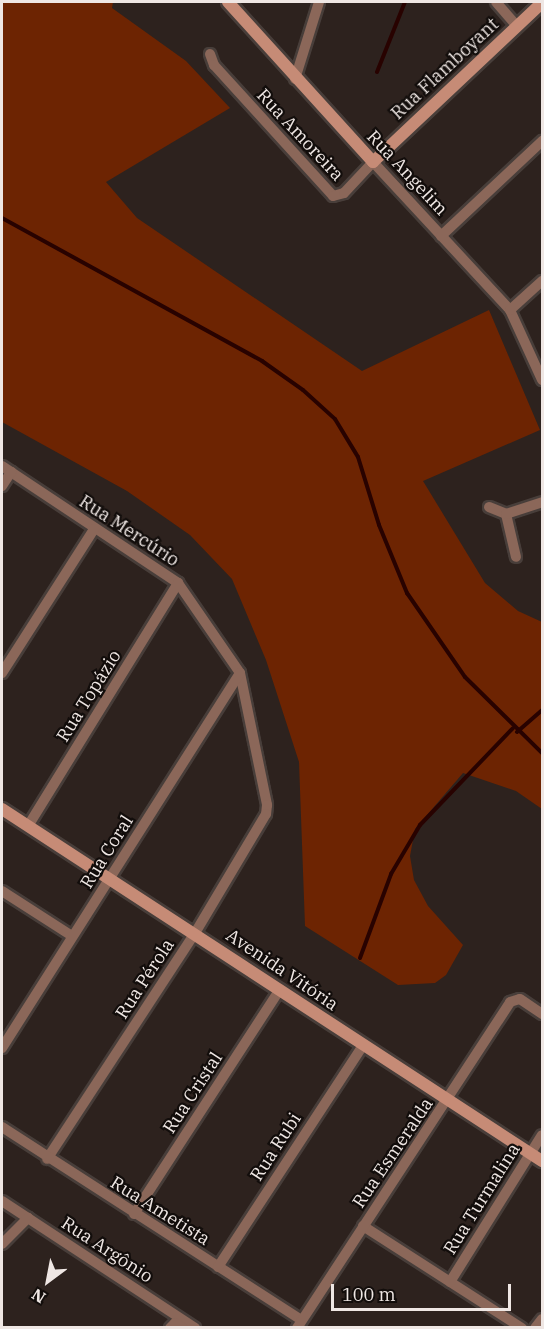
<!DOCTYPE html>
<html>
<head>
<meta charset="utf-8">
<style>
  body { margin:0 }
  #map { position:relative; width:544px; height:1329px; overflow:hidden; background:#2d221e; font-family:"IBM Plex Serif",serif }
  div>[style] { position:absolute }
  .green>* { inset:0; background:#6d2402 }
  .stream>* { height:4px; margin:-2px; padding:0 2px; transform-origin:2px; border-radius:2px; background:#280200 }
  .roads { filter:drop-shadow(2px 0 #483e3a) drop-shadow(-2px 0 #483e3a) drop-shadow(0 2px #483e3a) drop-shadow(0 -2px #483e3a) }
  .street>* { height:10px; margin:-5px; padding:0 5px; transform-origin:5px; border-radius:5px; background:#8b6759 }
  .secondary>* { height:12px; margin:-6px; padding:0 6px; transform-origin:6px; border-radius:6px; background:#c68b76 }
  span { translate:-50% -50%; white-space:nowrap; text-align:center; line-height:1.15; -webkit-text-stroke:4.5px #120d0b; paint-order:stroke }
  .street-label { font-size:18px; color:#efe7e4 }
  .frame { position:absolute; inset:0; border:3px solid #efe7e4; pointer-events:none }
  .north { position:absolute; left:18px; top:1251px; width:60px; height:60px; -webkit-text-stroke:4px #120d0b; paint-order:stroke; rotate:212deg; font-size:16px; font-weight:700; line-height:24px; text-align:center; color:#efe7e4 }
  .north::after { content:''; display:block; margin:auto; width:21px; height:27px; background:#efe7e4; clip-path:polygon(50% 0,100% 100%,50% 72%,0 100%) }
  .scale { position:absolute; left:331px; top:1284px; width:180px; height:27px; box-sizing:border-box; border:3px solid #efe7e4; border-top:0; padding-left:8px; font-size:18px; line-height:21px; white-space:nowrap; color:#efe7e4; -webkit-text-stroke:4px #120d0b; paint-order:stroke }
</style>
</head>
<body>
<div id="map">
  <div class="green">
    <div style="clip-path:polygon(2px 2px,113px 2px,112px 8px,186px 61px,230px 108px,106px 182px,137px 218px,362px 371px,489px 310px,540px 430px,423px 481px,485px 583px,518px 611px,542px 622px,542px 809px,516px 791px,463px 773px,415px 829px,410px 856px,414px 880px,428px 906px,463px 945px,446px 975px,435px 983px,398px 985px,305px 926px,299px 762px,266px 660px,232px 579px,190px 535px,127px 491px,2px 422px)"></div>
  </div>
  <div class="stream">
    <div style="left:377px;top:72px;width:75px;rotate:-68.2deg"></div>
    <div style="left:2px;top:218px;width:297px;rotate:28.8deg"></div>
    <div style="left:262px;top:361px;width:50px;rotate:35.3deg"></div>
    <div style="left:303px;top:390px;width:43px;rotate:42.2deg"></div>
    <div style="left:335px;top:419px;width:44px;rotate:58.8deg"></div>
    <div style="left:358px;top:457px;width:71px;rotate:72.8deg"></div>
    <div style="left:379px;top:525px;width:74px;rotate:67.6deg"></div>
    <div style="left:407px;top:593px;width:102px;rotate:55.4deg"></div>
    <div style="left:465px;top:677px;width:108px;rotate:44.6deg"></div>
    <div style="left:517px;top:732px;width:33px;rotate:-41deg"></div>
    <div style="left:360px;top:958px;width:90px;rotate:-69.7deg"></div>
    <div style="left:391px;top:874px;width:57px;rotate:-59.4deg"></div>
    <div style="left:420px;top:825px;width:134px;rotate:-46.2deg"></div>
  </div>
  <div class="roads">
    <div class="street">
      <div style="left:496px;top:2px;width:32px;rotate:49deg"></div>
      <div style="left:210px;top:54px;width:12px;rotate:70deg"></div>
      <div style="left:214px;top:65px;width:177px;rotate:47.7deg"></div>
      <div style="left:333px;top:196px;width:11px;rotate:-15deg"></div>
      <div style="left:344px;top:193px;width:42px;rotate:-46.9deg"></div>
      <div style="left:373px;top:162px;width:202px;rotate:47.2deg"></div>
      <div style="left:510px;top:310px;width:77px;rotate:65.4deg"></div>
      <div style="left:295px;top:79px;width:81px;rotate:-72.7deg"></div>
      <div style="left:441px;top:236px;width:139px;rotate:-43.2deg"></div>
      <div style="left:510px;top:310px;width:43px;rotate:-42.2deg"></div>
      <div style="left:2px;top:466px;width:211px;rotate:33.6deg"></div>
      <div style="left:178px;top:583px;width:109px;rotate:55.4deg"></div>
      <div style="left:240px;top:673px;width:135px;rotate:78.4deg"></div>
      <div style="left:267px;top:805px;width:9px;rotate:96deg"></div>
      <div style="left:266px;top:814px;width:139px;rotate:120.8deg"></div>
      <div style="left:195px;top:933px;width:270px;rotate:123.2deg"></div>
      <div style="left:2px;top:486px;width:17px;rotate:-57deg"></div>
      <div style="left:489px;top:507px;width:18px;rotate:22deg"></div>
      <div style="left:506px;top:514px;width:44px;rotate:76.9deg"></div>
      <div style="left:506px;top:514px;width:38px;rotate:-18deg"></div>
      <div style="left:2px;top:673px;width:171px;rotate:-57.4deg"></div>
      <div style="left:28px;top:826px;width:286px;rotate:-58.3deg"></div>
      <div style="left:2px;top:891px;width:83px;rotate:32.7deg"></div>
      <div style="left:2px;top:1048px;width:444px;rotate:-57.6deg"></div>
      <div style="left:2px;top:1127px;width:356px;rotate:32.8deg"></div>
      <div style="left:2px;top:1201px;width:231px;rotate:33.3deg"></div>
      <div style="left:134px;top:1214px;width:268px;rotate:-57deg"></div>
      <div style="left:363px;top:1226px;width:189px;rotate:32.7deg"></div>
      <div style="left:2px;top:1244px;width:37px;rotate:-45deg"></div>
      <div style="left:218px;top:1267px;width:265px;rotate:-56.8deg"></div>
      <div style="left:450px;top:1282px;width:173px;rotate:-58deg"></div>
      <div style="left:170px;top:1328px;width:7px;rotate:-45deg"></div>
      <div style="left:175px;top:1323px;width:9px;rotate:32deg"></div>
      <div style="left:297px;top:1328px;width:389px;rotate:-56.8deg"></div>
      <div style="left:510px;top:1002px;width:10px;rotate:-17deg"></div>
      <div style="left:520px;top:999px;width:27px;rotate:34deg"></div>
      <div style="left:535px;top:1328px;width:11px;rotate:-52deg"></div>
    </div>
    <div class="secondary">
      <div style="left:228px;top:2px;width:216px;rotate:47.8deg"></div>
      <div style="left:373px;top:162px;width:232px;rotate:-43.3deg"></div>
      <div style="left:2px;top:809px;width:645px;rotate:33.1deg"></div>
    </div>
  </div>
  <div class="street-label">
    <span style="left:445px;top:69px;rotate:-43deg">Rua Flamboyant</span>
    <span style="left:300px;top:135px;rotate:47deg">Rua Amoreira</span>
    <span style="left:407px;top:173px;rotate:47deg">Rua Angelim</span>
    <span style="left:129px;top:531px;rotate:33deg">Rua Mercúrio</span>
    <span style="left:89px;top:696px;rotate:-58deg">Rua Topázio</span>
    <span style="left:107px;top:852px;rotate:-58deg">Rua Coral</span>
    <span style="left:282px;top:970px;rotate:34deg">Avenida Vitória</span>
    <span style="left:145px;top:979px;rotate:-57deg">Rua Pérola</span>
    <span style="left:193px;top:1093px;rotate:-57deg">Rua Cristal</span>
    <span style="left:276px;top:1147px;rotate:-57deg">Rua Rubi</span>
    <span style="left:393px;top:1153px;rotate:-56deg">Rua Esmeralda</span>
    <span style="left:482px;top:1199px;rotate:-58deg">Rua Turmalina</span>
    <span style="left:160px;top:1211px;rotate:32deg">Rua Ametista</span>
    <span style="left:107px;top:1250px;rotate:33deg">Rua Argônio</span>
  </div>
  <div class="frame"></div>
  <div class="north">N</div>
  <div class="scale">100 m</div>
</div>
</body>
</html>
